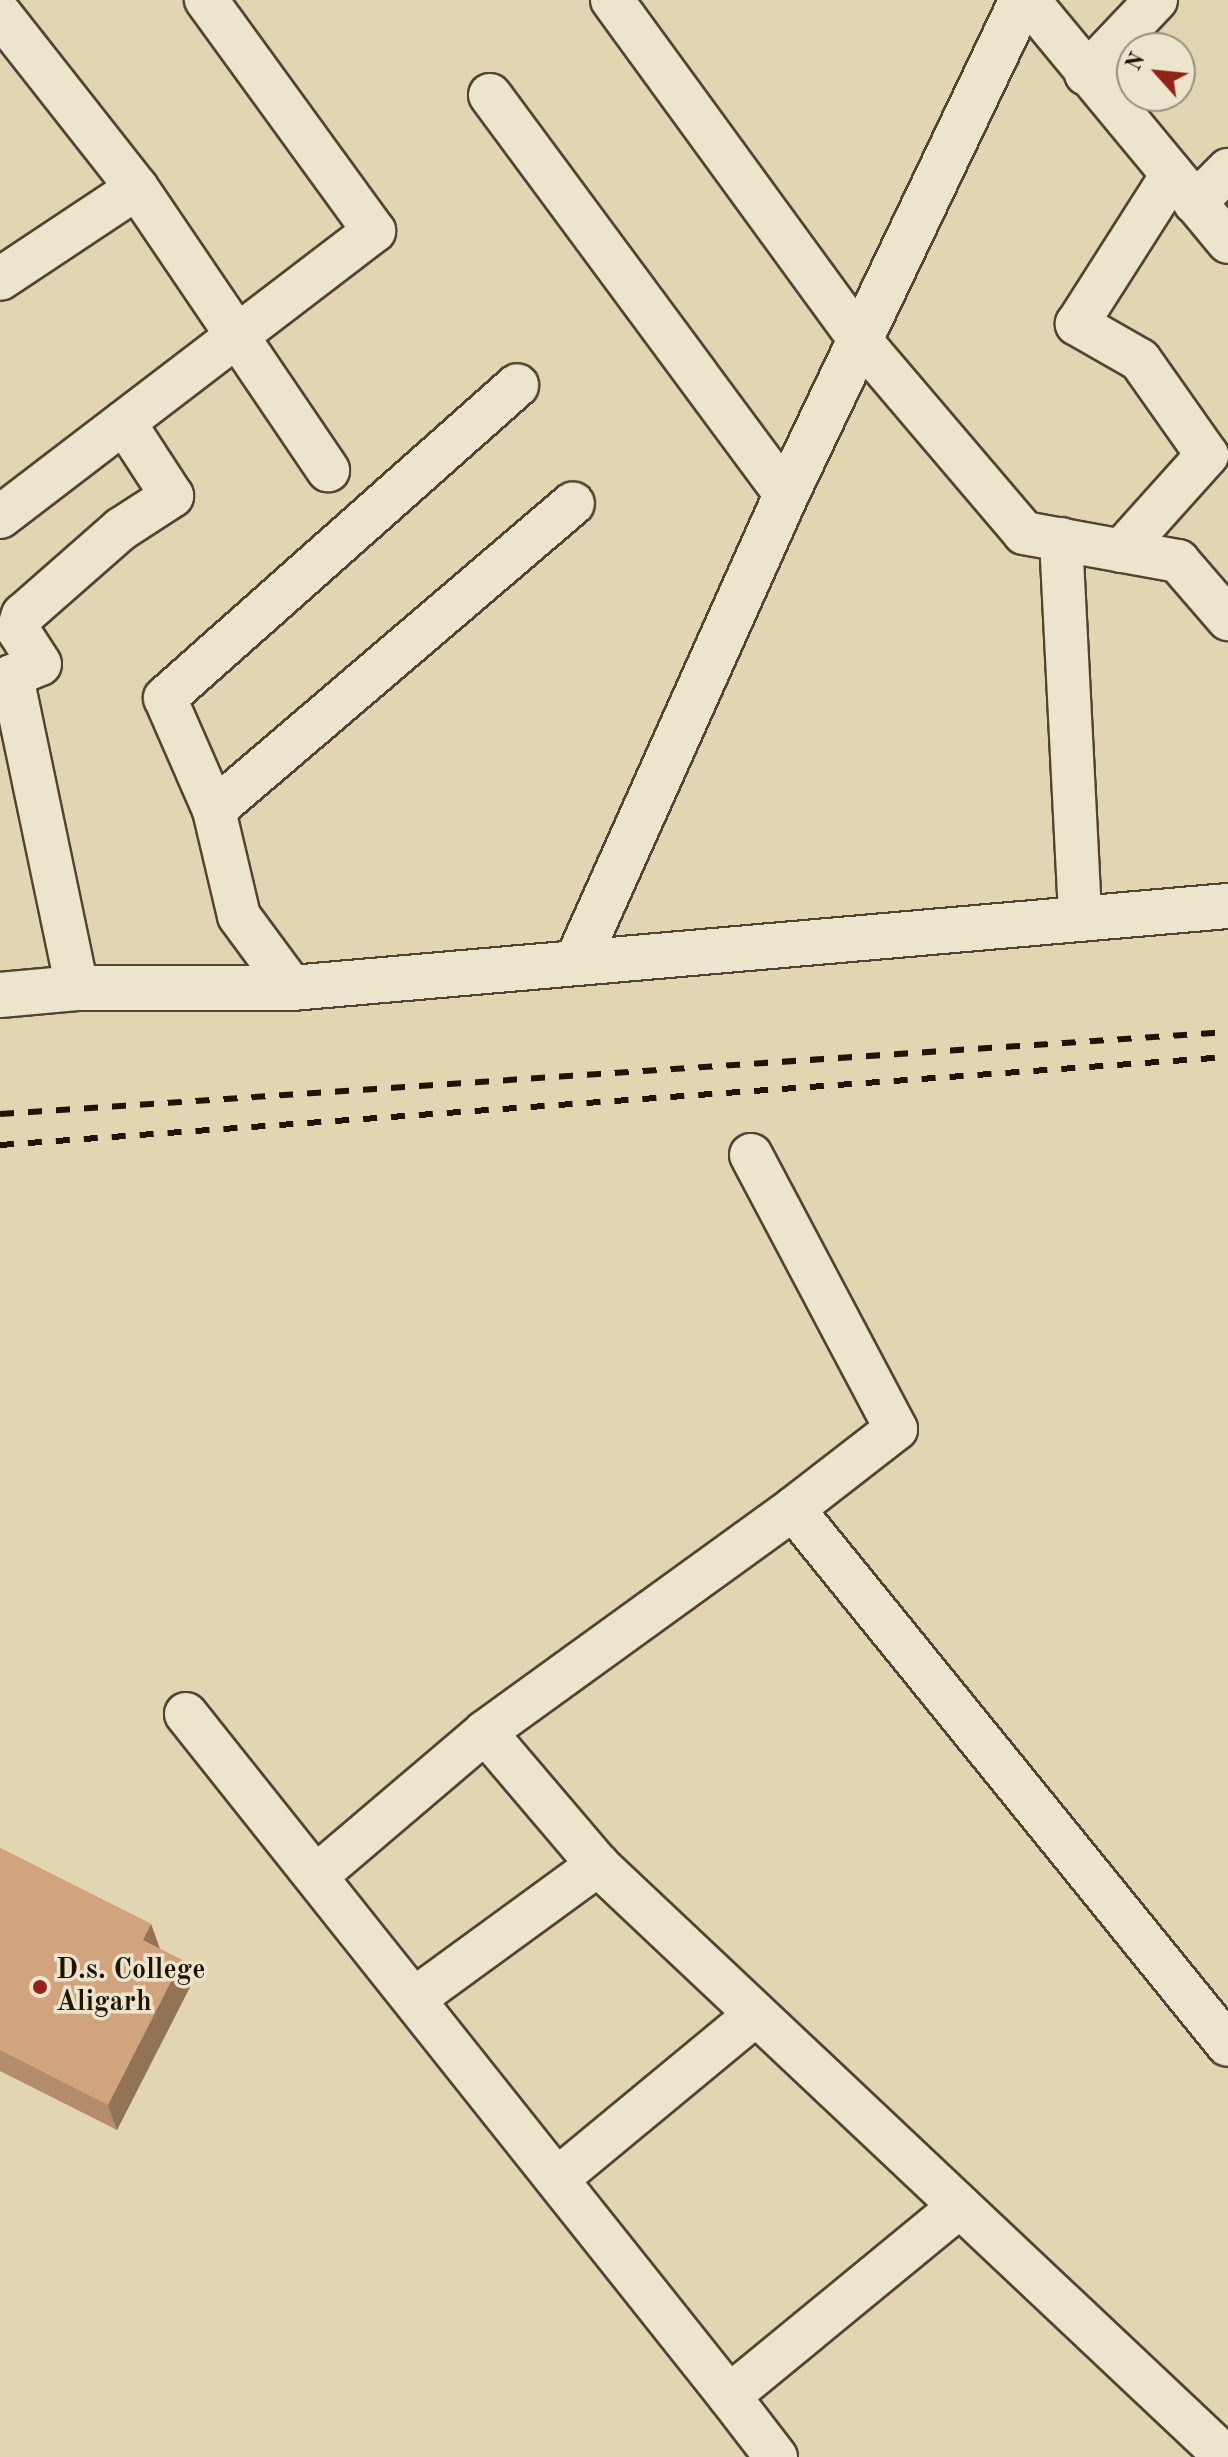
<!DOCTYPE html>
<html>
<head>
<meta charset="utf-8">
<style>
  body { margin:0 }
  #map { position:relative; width:1228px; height:2457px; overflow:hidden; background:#e2d5b1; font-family:"Old Standard TT",serif }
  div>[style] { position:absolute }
  .roads { filter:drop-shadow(2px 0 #514432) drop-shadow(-2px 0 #514432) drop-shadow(0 2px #514432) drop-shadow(0 -2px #514432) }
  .minor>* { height:42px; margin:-21px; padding:0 21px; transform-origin:21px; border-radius:21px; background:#ece4cc }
  .tertiary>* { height:44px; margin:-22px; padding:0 22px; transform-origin:22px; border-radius:22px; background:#ece4cc }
  .rail>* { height:6px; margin-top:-3px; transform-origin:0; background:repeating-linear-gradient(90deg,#211308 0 14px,transparent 0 28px) }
  .wall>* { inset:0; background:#b48d6c }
  .shaded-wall>* { inset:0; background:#927358 }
  .building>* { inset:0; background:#d1a47d }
  .dots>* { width:22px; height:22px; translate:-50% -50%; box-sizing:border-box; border:4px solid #ece4cc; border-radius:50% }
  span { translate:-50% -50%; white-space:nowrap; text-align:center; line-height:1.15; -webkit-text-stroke:7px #ece4cc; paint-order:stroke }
  .poi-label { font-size:28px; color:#211308; font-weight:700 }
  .left { translate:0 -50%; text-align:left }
  .north { position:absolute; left:1116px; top:32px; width:80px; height:80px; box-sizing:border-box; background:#ece4cc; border:2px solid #9b907e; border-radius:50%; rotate:297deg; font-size:22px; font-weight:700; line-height:32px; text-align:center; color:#211308 }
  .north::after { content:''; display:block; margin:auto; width:28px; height:36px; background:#8f2418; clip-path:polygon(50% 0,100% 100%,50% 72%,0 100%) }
</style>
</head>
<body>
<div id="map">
  <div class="roads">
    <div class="minor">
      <div style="left:612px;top:0;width:421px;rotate:53.9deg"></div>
      <div style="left:860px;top:340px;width:253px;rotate:49.6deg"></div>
      <div style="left:1024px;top:533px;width:157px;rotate:10.3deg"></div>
      <div style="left:1178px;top:561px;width:77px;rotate:49.2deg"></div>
      <div style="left:1028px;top:0;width:314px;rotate:50.4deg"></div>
      <div style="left:0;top:14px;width:221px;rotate:51.8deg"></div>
      <div style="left:137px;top:188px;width:164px;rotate:146.4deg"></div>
      <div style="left:1086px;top:74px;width:102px;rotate:-46.6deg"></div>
      <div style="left:490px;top:95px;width:498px;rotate:53.5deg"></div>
      <div style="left:137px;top:188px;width:341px;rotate:55.9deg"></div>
      <div style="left:1195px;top:203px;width:47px;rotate:-45deg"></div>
      <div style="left:0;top:517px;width:471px;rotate:-37.4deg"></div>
      <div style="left:374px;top:231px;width:286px;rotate:-126deg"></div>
      <div style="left:1061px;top:539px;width:378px;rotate:87.1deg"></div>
      <div style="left:1121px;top:551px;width:129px;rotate:-48.1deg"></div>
      <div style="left:1207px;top:455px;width:116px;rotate:-125.2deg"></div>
      <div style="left:1140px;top:360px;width:73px;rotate:-150.3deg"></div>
      <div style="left:1077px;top:324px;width:177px;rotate:-57.5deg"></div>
      <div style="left:214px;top:810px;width:472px;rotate:-40.5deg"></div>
      <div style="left:77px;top:988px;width:319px;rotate:-101.8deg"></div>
      <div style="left:12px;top:676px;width:30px;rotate:-23deg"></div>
      <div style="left:40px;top:664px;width:40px;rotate:-122.9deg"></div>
      <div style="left:18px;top:630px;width:16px;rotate:-72deg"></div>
      <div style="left:23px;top:615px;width:130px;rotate:-41.3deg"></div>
      <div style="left:121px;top:529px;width:61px;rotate:-32.9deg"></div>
      <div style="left:172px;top:496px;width:88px;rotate:-123deg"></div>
      <div style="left:292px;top:988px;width:89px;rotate:-126.4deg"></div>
      <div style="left:239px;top:916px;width:109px;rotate:-103.3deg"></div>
      <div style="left:214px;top:810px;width:122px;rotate:-113.6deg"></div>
      <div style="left:165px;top:698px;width:471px;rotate:-41.6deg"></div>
      <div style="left:751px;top:1155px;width:310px;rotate:62.1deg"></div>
      <div style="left:896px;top:1429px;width:130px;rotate:142.2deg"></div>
      <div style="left:793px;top:1509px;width:690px;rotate:50.94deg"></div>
      <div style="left:186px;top:1714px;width:872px;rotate:51.47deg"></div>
      <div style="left:729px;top:2396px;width:298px;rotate:-39.4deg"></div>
      <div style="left:485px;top:1732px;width:175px;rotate:49.6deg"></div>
      <div style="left:598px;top:1865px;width:863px;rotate:43.31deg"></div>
      <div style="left:316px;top:1876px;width:222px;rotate:-40.4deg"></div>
      <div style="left:485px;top:1732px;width:380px;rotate:-35.9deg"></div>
      <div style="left:414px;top:1999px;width:228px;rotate:-36.1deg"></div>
      <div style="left:557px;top:2179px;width:256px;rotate:-39.6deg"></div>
      <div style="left:729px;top:2396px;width:77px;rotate:52.4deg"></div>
    </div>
    <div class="tertiary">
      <div style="left:578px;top:959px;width:508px;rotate:-65.85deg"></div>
      <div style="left:786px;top:495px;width:548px;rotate:-64.51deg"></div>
      <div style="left:0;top:995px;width:77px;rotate:-5.2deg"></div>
      <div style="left:77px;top:988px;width:215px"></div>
      <div style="left:292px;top:988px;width:940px;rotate:-5.01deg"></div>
    </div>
  </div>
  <div class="rail">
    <div style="left:0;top:1114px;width:1231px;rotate:-3.82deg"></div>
    <div style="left:0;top:1145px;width:1231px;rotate:-4.1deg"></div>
  </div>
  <div class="wall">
    <div style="clip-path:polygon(0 1848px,151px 1924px,160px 1949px,182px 1960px,191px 1985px,117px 2130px,0 2071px)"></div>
  </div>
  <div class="shaded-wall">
    <div style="clip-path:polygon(151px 1924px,160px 1949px,143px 1940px)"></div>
    <div style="clip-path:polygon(182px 1960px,191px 1985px,117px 2130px,108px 2105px)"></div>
  </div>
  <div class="building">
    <div style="clip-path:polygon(0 1848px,151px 1924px,143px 1940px,182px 1960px,108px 2105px,0 2050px)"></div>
  </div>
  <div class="dots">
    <div style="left:40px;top:1987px;background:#8f2418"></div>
  </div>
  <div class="poi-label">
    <span class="left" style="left:56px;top:1987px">D.s. College<br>Aligarh</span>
  </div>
  <div class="north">N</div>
</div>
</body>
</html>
